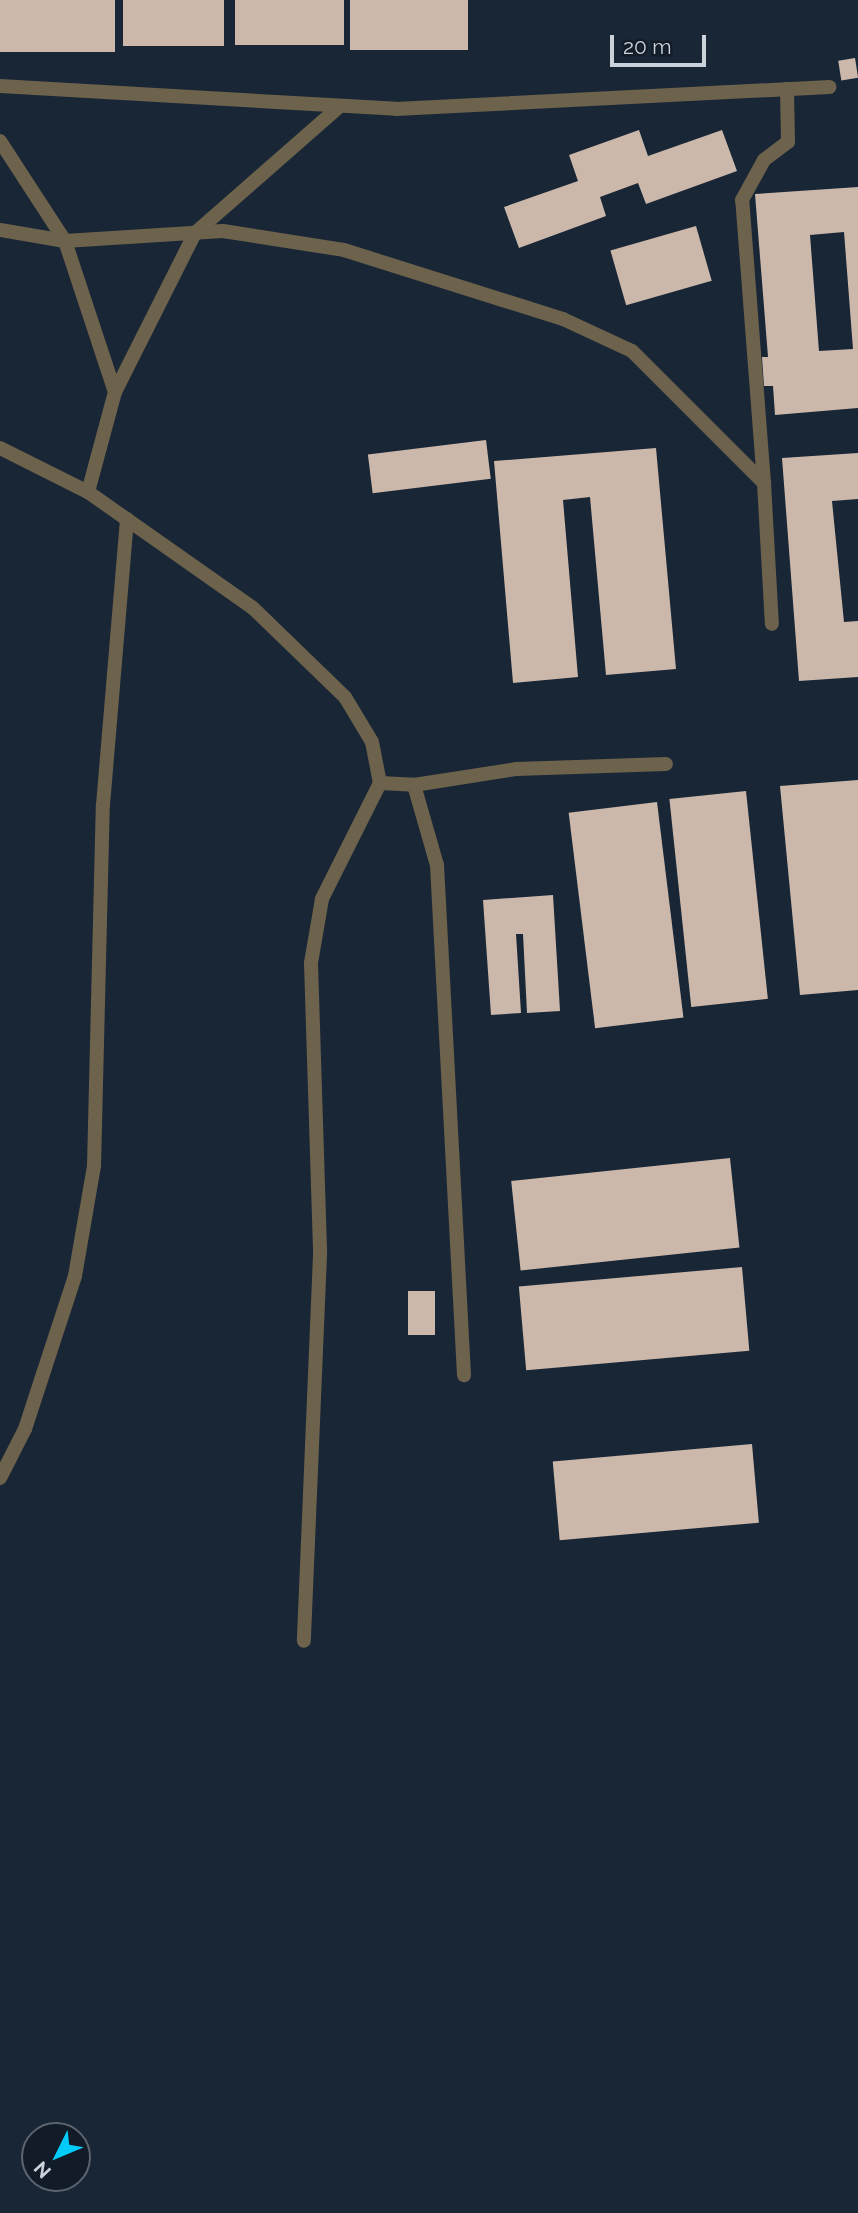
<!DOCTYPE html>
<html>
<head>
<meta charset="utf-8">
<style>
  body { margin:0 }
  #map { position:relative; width:858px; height:2213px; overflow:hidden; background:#121c28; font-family:Raleway,sans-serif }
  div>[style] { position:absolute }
  .built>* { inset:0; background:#192636 }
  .building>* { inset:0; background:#cbb8ab; transform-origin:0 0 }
  .service>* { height:14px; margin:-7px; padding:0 7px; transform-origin:7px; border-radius:7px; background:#6d624c }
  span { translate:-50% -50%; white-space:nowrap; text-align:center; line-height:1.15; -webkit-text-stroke:7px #121c28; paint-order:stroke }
  .north { position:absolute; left:21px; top:2122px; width:70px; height:70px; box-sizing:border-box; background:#121c28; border:2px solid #5c656f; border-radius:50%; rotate:227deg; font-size:19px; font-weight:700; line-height:28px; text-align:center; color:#cbd2da }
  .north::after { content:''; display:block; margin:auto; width:24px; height:32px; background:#01cbf9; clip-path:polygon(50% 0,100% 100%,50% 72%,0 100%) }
  .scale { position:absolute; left:610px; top:35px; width:96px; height:32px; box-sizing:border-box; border:4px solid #cbd2da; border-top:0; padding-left:9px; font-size:21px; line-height:24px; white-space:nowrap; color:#cbd2da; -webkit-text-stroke:5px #121c28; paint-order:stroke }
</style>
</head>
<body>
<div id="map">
  <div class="built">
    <div style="clip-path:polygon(evenodd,0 0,858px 0,858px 2213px,0 2213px,0 0,35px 2136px,77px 2136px,77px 2178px,35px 2178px,35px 2136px)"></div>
  </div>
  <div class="building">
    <div style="left:0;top:0;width:115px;height:52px"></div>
    <div style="left:123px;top:0;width:101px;height:46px"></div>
    <div style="left:235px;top:0;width:109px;height:45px"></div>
    <div style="left:350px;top:0;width:118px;height:50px"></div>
    <div style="left:855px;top:58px;width:20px;height:17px;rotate:81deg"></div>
    <div style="clip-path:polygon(639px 130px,648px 156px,722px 130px,737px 171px,646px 204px,638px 183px,600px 197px,606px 216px,519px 248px,504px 207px,578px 181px,569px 155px)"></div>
    <div style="clip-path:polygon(evenodd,858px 187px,858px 408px,775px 415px,773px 386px,764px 386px,762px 357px,768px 357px,755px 194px,858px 187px,844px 232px,853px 349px,819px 351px,810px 235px,844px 232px)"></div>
    <div style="left:696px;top:226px;width:57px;height:89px;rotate:74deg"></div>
    <div style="left:486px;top:440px;width:39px;height:119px;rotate:83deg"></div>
    <div style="clip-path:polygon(656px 448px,676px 669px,606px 675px,590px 497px,563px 500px,578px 677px,513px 683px,494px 461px)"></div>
    <div style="clip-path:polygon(858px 453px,858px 499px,832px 501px,844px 622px,858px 621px,858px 677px,799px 681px,782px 458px)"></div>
    <div style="clip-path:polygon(858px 780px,858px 990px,800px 995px,780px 786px)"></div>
    <div style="left:746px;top:791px;width:209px;height:77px;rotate:84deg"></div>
    <div style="left:657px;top:802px;width:217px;height:89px;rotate:83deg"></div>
    <div style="clip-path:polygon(553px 895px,560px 1011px,527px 1013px,523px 934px,516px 934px,521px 1013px,491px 1015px,483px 900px)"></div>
    <div style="left:730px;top:1158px;width:90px;height:220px;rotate:84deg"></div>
    <div style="left:742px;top:1267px;width:84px;height:224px;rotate:85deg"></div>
    <div style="left:408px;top:1291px;width:27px;height:44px"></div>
    <div style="left:752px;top:1444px;width:79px;height:200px;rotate:85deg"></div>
  </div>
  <div class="service">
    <div style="left:0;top:86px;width:397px;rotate:3.3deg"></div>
    <div style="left:396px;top:109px;width:434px;rotate:-2.9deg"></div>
    <div style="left:0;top:141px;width:119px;rotate:57deg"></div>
    <div style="left:65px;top:241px;width:159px;rotate:71.7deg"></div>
    <div style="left:0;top:230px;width:66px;rotate:9.6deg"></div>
    <div style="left:65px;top:241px;width:158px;rotate:-3.6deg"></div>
    <div style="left:223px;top:231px;width:122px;rotate:8.9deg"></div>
    <div style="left:344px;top:250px;width:230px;rotate:17.5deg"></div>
    <div style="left:563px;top:319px;width:76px;rotate:24.9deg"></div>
    <div style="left:632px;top:351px;width:187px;rotate:45deg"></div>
    <div style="left:764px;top:483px;width:141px;rotate:86.8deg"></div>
    <div style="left:0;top:448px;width:98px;rotate:26.6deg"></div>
    <div style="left:88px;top:492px;width:202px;rotate:35.1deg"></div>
    <div style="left:253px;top:608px;width:128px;rotate:44.1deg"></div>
    <div style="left:345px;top:697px;width:52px;rotate:59deg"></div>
    <div style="left:372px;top:742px;width:42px;rotate:79deg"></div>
    <div style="left:380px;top:783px;width:130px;rotate:116.6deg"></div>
    <div style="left:322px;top:899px;width:65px;rotate:99.8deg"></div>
    <div style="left:311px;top:963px;width:292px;rotate:88.2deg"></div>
    <div style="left:320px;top:1255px;width:386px;rotate:92.4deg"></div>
    <div style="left:764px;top:483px;width:284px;rotate:-94.4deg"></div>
    <div style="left:742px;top:200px;width:46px;rotate:-61.2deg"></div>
    <div style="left:764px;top:160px;width:30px;rotate:-37deg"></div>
    <div style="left:788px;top:142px;width:53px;rotate:-91.1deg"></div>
    <div style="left:88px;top:492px;width:104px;rotate:-74.9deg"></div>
    <div style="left:115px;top:392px;width:178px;rotate:-63.3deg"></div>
    <div style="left:195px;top:233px;width:190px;rotate:-41.2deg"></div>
    <div style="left:380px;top:783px;width:34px;rotate:3deg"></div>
    <div style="left:414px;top:785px;width:83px;rotate:74deg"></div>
    <div style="left:437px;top:865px;width:511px;rotate:86.97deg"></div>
    <div style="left:414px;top:785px;width:103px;rotate:-8.9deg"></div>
    <div style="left:516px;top:769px;width:150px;rotate:-1.9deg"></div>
    <div style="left:0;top:1478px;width:55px;rotate:-63deg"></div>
    <div style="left:25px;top:1429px;width:161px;rotate:-71.9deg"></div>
    <div style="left:75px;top:1276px;width:112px;rotate:-80.2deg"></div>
    <div style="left:94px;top:1166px;width:361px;rotate:-88.6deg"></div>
    <div style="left:103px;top:805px;width:287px;rotate:-85.2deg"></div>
  </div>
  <div class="north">N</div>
  <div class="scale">20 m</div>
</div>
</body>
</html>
